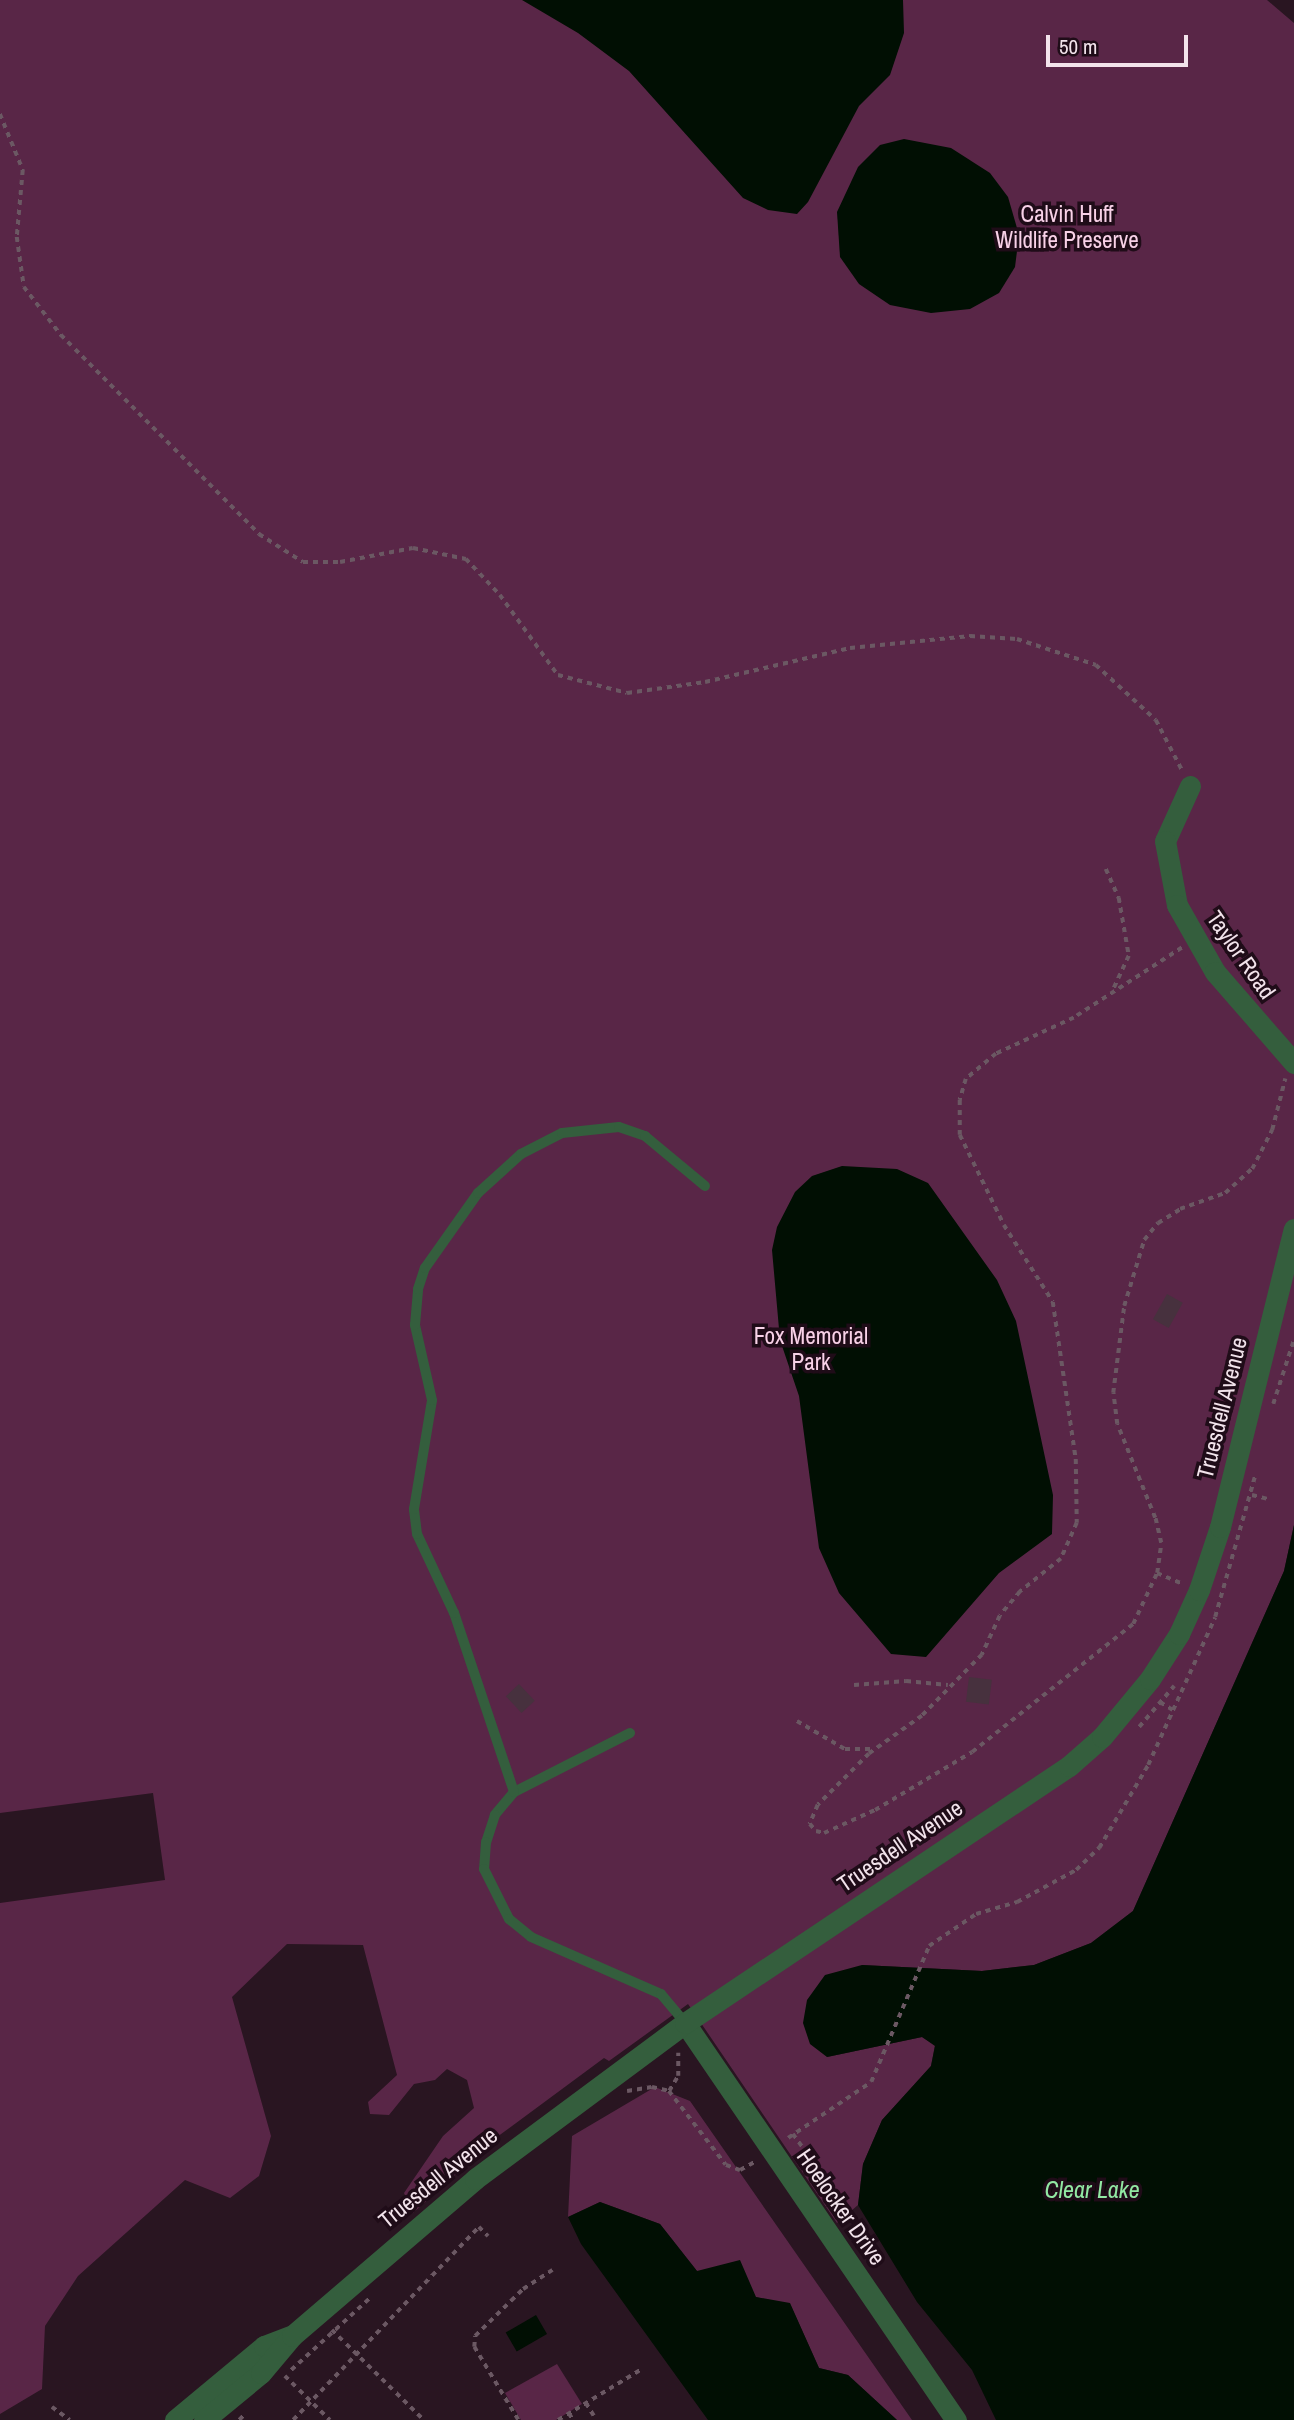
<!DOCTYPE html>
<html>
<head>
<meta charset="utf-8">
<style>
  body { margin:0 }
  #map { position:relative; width:1294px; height:2420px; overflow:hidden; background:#291521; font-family:"Archivo Narrow",sans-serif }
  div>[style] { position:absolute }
  .green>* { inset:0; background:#592647 }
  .water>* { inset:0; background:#010f03; transform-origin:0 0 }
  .building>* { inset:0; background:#47313e; transform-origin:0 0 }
  .path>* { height:3.5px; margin-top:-1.75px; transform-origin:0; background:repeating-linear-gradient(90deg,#6b5863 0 5px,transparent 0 10px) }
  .lane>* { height:10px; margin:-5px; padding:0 5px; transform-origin:5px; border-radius:5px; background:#345e3d }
  .street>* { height:21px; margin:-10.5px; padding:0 10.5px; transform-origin:10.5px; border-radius:10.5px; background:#345e3d }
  span { translate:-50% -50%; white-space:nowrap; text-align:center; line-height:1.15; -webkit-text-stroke:7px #1f0c18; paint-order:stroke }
  .park-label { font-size:23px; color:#f8d1e7 }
  .street-label { font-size:23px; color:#f2e3eb }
  .water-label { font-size:24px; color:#92e9a3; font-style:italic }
  .scale { position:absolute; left:1046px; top:35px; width:142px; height:32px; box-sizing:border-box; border:4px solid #f2e3eb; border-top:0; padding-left:9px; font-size:21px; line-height:24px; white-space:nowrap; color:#f2e3eb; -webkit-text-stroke:5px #1f0c18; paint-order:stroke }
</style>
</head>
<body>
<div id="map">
  <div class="green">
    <div style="clip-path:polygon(0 0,1267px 0,1294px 23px,1294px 1525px,1284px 1571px,1133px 1911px,1091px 1943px,1034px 1965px,982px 1971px,862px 1965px,827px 2057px,922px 2037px,935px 2045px,931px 2066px,882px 2120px,863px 2164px,858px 2205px,837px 2223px,688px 2004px,609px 2061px,604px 2058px,497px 2137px,413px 2213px,404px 2193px,443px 2136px,474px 2108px,467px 2080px,447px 2069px,435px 2080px,414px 2084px,389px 2115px,370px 2114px,368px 2102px,397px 2075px,363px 1945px,287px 1944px,232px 1997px,271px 2136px,259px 2176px,230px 2198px,185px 2180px,78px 2276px,45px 2326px,42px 2389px,0 2414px,0 1903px,165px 1880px,153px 1793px,0 1813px)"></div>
    <div style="clip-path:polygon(655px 2087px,690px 2101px,912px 2420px,897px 2420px,848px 2375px,819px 2368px,790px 2304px,755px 2297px,697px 2271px,660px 2224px,600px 2202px,568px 2217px,572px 2136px)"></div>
    <div style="clip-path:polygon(557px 2364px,582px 2404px,556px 2420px,521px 2420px,505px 2393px)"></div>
  </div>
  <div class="water">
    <div style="clip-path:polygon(522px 0,903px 0,904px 33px,890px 75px,859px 106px,808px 202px,797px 214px,768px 210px,743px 198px,629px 71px,578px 33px)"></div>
    <div style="clip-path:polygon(904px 139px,951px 148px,990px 173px,1008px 197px,1019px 235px,1015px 267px,999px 293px,970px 309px,931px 313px,890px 305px,859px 284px,840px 257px,837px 212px,858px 167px,880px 145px)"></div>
    <div style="clip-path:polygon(842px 1166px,897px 1169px,928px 1183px,997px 1280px,1016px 1321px,1053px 1495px,1052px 1534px,999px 1573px,926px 1657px,891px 1654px,839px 1593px,819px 1548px,799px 1396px,780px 1340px,772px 1250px,777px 1227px,795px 1192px,812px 1176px)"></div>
    <div style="clip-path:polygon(1294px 1525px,1294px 2420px,996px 2420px,972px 2370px,917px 2302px,858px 2205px,863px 2164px,882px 2120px,931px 2066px,935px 2046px,922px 2037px,827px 2057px,810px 2044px,803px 2023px,807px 2000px,825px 1975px,862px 1965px,982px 1971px,1034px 1965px,1091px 1943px,1133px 1911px,1284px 1571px)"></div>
    <div style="clip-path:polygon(600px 2202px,660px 2224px,697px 2271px,740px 2260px,756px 2297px,790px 2303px,819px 2368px,848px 2375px,897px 2420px,708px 2420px,581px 2244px,568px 2217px)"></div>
    <div style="left:536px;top:2315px;width:22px;height:35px;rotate:60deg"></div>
  </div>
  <div class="building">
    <div style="left:1167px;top:1294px;width:18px;height:29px;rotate:29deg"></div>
    <div style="left:969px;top:1677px;width:23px;height:25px;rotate:7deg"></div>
    <div style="left:519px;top:1684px;width:23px;height:18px;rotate:47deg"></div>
  </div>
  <div class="path">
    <div style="left:0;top:114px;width:61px;rotate:67.7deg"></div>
    <div style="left:23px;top:170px;width:67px;rotate:95.1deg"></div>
    <div style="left:17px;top:237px;width:50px;rotate:82deg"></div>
    <div style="left:24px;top:287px;width:61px;rotate:52.4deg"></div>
    <div style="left:61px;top:335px;width:281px;rotate:45.1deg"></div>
    <div style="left:259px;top:534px;width:52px;rotate:32.5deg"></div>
    <div style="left:303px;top:562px;width:37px"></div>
    <div style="left:340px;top:562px;width:74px;rotate:-10.9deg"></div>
    <div style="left:413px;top:548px;width:54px;rotate:11.7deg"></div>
    <div style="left:466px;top:559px;width:50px;rotate:46.6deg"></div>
    <div style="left:500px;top:595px;width:99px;rotate:54.1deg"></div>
    <div style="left:558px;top:675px;width:71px;rotate:14.6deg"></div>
    <div style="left:627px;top:693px;width:79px;rotate:-8deg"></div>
    <div style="left:705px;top:682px;width:149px;rotate:-13.2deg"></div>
    <div style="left:850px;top:648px;width:121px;rotate:-5.7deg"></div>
    <div style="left:970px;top:636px;width:47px;rotate:3.7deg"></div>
    <div style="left:1017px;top:639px;width:83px;rotate:18.2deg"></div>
    <div style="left:1096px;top:665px;width:81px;rotate:42.5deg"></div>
    <div style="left:1156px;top:720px;width:56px;rotate:62.5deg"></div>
    <div style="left:1106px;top:869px;width:32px;rotate:66deg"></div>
    <div style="left:1119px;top:898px;width:59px;rotate:80.2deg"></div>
    <div style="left:1129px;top:956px;width:38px;rotate:115deg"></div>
    <div style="left:1182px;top:948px;width:129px;rotate:147.1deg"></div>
    <div style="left:1074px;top:1018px;width:86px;rotate:155.2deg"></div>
    <div style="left:996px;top:1054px;width:39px;rotate:140deg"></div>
    <div style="left:966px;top:1079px;width:22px;rotate:106deg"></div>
    <div style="left:960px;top:1100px;width:35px;rotate:90deg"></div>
    <div style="left:960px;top:1135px;width:100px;rotate:63.9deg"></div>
    <div style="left:1004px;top:1225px;width:91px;rotate:57.5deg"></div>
    <div style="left:1053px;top:1302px;width:159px;rotate:81.7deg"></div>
    <div style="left:1076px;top:1459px;width:64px;rotate:89.1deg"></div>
    <div style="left:1077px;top:1523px;width:39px;rotate:114deg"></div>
    <div style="left:1061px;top:1559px;width:53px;rotate:141.2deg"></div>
    <div style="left:1020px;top:1592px;width:31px;rotate:130deg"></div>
    <div style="left:1000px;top:1616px;width:43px;rotate:114.8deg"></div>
    <div style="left:982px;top:1655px;width:86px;rotate:134.5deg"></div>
    <div style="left:922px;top:1716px;width:65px;rotate:144.4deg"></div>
    <div style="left:869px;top:1754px;width:72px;rotate:135deg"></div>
    <div style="left:818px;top:1805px;width:21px;rotate:113deg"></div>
    <div style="left:810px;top:1824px;width:9px;rotate:49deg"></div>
    <div style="left:816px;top:1831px;width:8px;rotate:14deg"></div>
    <div style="left:824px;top:1833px;width:56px;rotate:-24.3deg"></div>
    <div style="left:875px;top:1810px;width:113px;rotate:-30.9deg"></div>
    <div style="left:972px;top:1752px;width:206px;rotate:-38.5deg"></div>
    <div style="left:1133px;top:1624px;width:56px;rotate:-64.8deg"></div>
    <div style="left:1157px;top:1573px;width:30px;rotate:-82deg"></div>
    <div style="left:1161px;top:1543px;width:26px;rotate:-103deg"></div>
    <div style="left:1155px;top:1518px;width:101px;rotate:-112deg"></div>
    <div style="left:1117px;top:1424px;width:31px;rotate:-97deg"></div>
    <div style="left:1113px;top:1393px;width:88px;rotate:-82.8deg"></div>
    <div style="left:1124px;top:1306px;width:69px;rotate:-73.1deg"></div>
    <div style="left:1144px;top:1240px;width:22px;rotate:-51deg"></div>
    <div style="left:1158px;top:1223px;width:26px;rotate:-32deg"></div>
    <div style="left:1180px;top:1209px;width:48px;rotate:-19.6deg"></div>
    <div style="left:1225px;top:1193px;width:36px;rotate:-42deg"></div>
    <div style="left:1252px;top:1169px;width:44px;rotate:-62.9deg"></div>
    <div style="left:1272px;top:1130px;width:53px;rotate:-75.7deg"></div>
    <div style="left:1273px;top:1404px;width:68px;rotate:-72.1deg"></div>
    <div style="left:1252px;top:1495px;width:16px;rotate:14deg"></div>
    <div style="left:1157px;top:1573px;width:26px;rotate:23deg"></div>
    <div style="left:854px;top:1685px;width:52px;rotate:-4.4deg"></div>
    <div style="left:906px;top:1681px;width:42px;rotate:5.4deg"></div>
    <div style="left:1160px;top:1702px;width:15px;rotate:32deg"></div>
    <div style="left:797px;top:1721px;width:56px;rotate:30.3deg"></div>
    <div style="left:845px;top:1749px;width:28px"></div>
    <div style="left:1139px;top:1727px;width:54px;rotate:-49.5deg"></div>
    <div style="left:627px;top:2091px;width:25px;rotate:-9deg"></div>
    <div style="left:652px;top:2087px;width:17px;rotate:13deg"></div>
    <div style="left:669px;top:2091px;width:93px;rotate:52.4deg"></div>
    <div style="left:726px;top:2165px;width:15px;rotate:20deg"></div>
    <div style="left:740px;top:2170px;width:18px;rotate:-29deg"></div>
    <div style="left:669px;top:2091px;width:17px;rotate:-59deg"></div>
    <div style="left:678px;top:2076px;width:23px;rotate:-90deg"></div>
    <div style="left:793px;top:2134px;width:26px;rotate:54deg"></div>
    <div style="left:808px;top:2155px;width:7px;rotate:146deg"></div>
    <div style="left:788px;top:2138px;width:100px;rotate:-34deg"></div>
    <div style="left:871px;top:2082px;width:148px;rotate:-66.9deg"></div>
    <div style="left:929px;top:1946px;width:57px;rotate:-34.2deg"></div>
    <div style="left:976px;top:1914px;width:43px;rotate:-16.3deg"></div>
    <div style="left:1017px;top:1902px;width:67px;rotate:-28.5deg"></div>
    <div style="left:1076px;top:1870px;width:32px;rotate:-44deg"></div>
    <div style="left:1099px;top:1848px;width:96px;rotate:-59.4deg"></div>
    <div style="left:1148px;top:1765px;width:162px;rotate:-65.6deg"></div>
    <div style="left:1215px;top:1617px;width:147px;rotate:-74.2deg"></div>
    <div style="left:332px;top:2330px;width:129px;rotate:44.4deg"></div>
    <div style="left:291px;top:2370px;width:108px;rotate:-42.4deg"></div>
    <div style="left:285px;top:2376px;width:63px;rotate:44.4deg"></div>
    <div style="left:586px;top:2403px;width:15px;rotate:58deg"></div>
    <div style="left:52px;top:2407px;width:22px;rotate:36deg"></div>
    <div style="left:569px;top:2413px;width:8px;rotate:60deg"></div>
    <div style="left:239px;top:2420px;width:8px;rotate:-45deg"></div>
    <div style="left:293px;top:2420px;width:268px;rotate:-46.1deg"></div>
    <div style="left:479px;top:2227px;width:13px;rotate:45deg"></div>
    <div style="left:518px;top:2420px;width:85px;rotate:-121.1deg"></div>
    <div style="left:474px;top:2347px;width:11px;rotate:-85deg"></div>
    <div style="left:475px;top:2336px;width:67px;rotate:-44.4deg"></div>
    <div style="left:523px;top:2289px;width:35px;rotate:-33deg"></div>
    <div style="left:558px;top:2420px;width:98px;rotate:-31.3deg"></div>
  </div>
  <div class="lane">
    <div style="left:630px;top:1733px;width:130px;rotate:153deg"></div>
    <div style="left:514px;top:1792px;width:30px;rotate:130deg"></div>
    <div style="left:495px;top:1815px;width:28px;rotate:108deg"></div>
    <div style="left:486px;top:1842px;width:27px;rotate:94deg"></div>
    <div style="left:484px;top:1869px;width:56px;rotate:63.4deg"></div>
    <div style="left:509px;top:1919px;width:28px;rotate:39deg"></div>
    <div style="left:531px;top:1937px;width:142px;rotate:23.7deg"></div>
    <div style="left:661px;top:1994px;width:38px;rotate:50deg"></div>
    <div style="left:514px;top:1792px;width:189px;rotate:-108.5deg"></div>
    <div style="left:454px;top:1613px;width:87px;rotate:-115.1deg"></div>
    <div style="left:417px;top:1534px;width:25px;rotate:-97deg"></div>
    <div style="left:414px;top:1509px;width:110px;rotate:-80.6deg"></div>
    <div style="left:432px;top:1400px;width:77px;rotate:-102.8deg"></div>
    <div style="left:415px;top:1325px;width:36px;rotate:-85deg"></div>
    <div style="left:418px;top:1289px;width:22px;rotate:-72deg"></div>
    <div style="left:425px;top:1268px;width:92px;rotate:-54.8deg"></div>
    <div style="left:478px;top:1193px;width:58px;rotate:-42.2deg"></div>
    <div style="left:521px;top:1154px;width:46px;rotate:-27.1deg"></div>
    <div style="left:562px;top:1133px;width:57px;rotate:-6deg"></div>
    <div style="left:619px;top:1127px;width:28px;rotate:19deg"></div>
    <div style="left:645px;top:1136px;width:78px;rotate:39.8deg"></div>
  </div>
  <div class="street">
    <div style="left:1190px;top:786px;width:60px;rotate:114.4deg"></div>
    <div style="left:1165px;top:841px;width:65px;rotate:79.4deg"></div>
    <div style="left:1177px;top:905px;width:77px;rotate:60.4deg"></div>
    <div style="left:1215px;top:972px;width:121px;rotate:49deg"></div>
    <div style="left:685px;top:2023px;width:481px;rotate:55.7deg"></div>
    <div style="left:175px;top:2420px;width:116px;rotate:-39.7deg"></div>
    <div style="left:264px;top:2346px;width:28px;rotate:-21deg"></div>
    <div style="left:204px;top:2420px;width:74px;rotate:-39.5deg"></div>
    <div style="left:261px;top:2373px;width:48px;rotate:-50deg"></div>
    <div style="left:292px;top:2336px;width:241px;rotate:-40.6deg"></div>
    <div style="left:475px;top:2179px;width:262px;rotate:-36.6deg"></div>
    <div style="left:685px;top:2023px;width:462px;rotate:-33.8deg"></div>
    <div style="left:1069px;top:1766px;width:44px;rotate:-41.3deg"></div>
    <div style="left:1102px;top:1737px;width:75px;rotate:-50.4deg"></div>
    <div style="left:1150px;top:1679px;width:54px;rotate:-57.2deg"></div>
    <div style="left:1179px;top:1634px;width:48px;rotate:-65.6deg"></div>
    <div style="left:1199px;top:1590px;width:66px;rotate:-71.6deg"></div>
    <div style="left:1220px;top:1527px;width:307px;rotate:-76.1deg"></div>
  </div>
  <div class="park-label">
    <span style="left:1067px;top:227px">Calvin Huff<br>Wildlife Preserve</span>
    <span style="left:811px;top:1349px">Fox Memorial<br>Park</span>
  </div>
  <div class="street-label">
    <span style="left:1241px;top:955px;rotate:55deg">Taylor Road</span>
    <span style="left:1222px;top:1408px;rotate:-76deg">Truesdell Avenue</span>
    <span style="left:900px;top:1846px;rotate:-34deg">Truesdell Avenue</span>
    <span style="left:438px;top:2178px;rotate:-39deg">Truesdell Avenue</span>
    <span style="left:841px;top:2207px;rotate:55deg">Hoelocker Drive</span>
  </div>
  <div class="water-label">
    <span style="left:1092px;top:2190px">Clear Lake</span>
  </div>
  <div class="scale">50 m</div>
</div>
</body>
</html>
